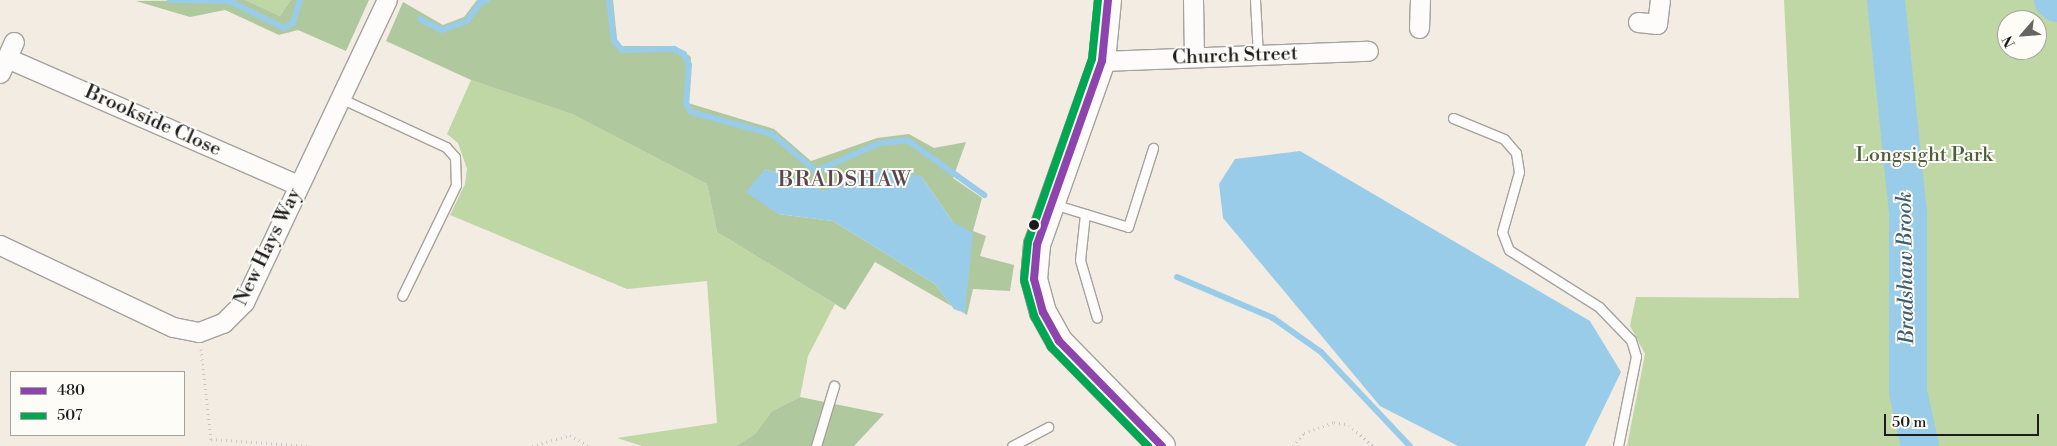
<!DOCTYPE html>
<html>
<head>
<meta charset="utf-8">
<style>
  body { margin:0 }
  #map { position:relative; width:2057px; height:446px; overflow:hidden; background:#f3ece3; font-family:"Libre Bodoni",serif }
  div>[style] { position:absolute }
  .green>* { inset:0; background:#bfd6a5 }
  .forest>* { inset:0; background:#afc89e }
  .water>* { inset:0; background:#99cce9 }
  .stream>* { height:6px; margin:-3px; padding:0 3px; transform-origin:3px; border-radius:3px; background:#99cce9 }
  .river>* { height:38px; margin:-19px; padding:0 19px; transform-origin:19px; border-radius:19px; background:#99cce9 }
  .path>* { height:3px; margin-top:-1.5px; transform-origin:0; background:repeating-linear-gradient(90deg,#c9c7c5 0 1px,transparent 0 5px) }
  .roads { filter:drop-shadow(1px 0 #a5a29d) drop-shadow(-1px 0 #a5a29d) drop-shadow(0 1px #a5a29d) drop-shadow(0 -1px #a5a29d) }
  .lane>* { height:9px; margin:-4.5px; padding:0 4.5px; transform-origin:4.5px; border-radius:4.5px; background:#fdfcfb }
  .street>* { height:19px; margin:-9.5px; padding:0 9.5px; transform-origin:9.5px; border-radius:9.5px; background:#fdfcfb }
  .secondary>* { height:26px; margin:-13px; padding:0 13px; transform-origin:13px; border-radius:13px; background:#fdfcfb }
  .bus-1>* { height:8px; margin:-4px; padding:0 4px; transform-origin:4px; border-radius:4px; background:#8e44ad }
  .bus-2>* { height:8px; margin:-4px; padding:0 4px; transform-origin:4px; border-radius:4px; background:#00a651 }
  .dots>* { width:14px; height:14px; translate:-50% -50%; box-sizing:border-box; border:2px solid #fdfcf7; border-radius:50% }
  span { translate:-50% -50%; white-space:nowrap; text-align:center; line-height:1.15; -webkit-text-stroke:4px #fdfcf7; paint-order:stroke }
  .street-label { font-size:20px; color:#1c1c1c }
  .park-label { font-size:20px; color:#4c5f3f }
  .water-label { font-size:21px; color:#3e5d6f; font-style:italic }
  .quarter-label { font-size:22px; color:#5a464c; letter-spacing:1px }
  .legend { position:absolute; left:10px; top:371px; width:175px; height:65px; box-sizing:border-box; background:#fdfcf7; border:1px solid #a3a29f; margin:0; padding:6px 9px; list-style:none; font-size:15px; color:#1c1c1c }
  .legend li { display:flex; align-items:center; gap:10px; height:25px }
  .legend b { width:25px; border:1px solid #a3a29f }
  .north { position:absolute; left:1997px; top:10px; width:50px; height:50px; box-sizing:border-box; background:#fdfcf7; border:1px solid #a3a29f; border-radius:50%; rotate:243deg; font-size:14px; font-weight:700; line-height:20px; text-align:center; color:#1c1c1c }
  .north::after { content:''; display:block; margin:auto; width:18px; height:22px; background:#676562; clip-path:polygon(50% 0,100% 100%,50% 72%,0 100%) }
  .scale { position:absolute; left:1884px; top:414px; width:155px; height:22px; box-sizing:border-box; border:2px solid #1c1c1c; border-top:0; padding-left:6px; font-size:15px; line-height:18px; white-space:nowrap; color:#1c1c1c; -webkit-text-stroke:4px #fdfcf7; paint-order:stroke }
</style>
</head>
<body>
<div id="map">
  <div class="green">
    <div style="clip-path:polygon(245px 0,291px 0,280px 16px)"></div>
    <div style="clip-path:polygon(evenodd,1784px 0,2057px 0,2057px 446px,1627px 446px,1645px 354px,1630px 326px,1636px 297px,1799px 298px,1784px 0,2007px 20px,2037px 20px,2037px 50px,2007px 50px,2007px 20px)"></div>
    <div style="clip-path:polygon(471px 80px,572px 114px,707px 184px,717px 232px,835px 304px,808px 356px,800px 397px,772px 411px,755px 434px,736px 446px,642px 446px,617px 438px,717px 423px,707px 281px,627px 289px,450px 215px,465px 184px,467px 169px,458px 143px,447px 134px)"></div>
  </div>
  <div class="forest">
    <div style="clip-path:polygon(245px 0,280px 16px,291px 0,369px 0,346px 51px,298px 30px,279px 35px,225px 10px,190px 17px,136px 1px)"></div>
    <div style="clip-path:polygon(evenodd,477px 0,613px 0,617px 39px,622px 46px,675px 46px,691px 57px,688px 103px,774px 129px,811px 161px,877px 138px,909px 134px,934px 148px,966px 142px,953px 178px,982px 198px,973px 231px,986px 236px,980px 256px,1014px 265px,1010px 291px,973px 289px,967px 315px,875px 262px,845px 310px,717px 232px,707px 184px,572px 114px,471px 80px,386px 41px,403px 2px,443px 25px,464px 17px,477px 0,765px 169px,824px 191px,921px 176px,953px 222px,965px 313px,954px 309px,935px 284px,833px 221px,778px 214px,765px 169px)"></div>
    <div style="clip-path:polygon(800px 397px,884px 414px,854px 446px,736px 446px,755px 434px,772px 411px)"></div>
  </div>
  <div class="water">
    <div style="clip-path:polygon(1300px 151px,1590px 321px,1621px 372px,1585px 446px,1458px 446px,1380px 406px,1223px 218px,1219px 184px,1235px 159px)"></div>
    <div style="clip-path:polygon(765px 169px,824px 191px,875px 169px,921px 176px,953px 222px,973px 233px,965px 313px,954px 309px,935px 284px,833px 221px,778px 214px,746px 192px)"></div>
  </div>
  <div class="stream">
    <div style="left:170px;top:0;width:59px;rotate:1deg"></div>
    <div style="left:229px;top:1px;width:61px;rotate:26.1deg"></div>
    <div style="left:284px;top:28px;width:10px;rotate:-29deg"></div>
    <div style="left:293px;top:23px;width:24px;rotate:-73deg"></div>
    <div style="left:609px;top:0;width:41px;rotate:83deg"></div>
    <div style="left:614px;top:41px;width:12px;rotate:48deg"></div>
    <div style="left:622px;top:50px;width:52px;rotate:-1.1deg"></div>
    <div style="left:674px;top:49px;width:11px;rotate:27deg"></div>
    <div style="left:684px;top:54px;width:12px;rotate:66deg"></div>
    <div style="left:689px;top:65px;width:39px;rotate:94deg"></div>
    <div style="left:686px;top:104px;width:9px;rotate:58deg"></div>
    <div style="left:691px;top:112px;width:84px;rotate:15.2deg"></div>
    <div style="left:772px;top:134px;width:57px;rotate:40.1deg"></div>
    <div style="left:816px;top:171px;width:70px;rotate:-23.6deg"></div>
    <div style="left:880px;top:143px;width:27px;rotate:-6deg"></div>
    <div style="left:907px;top:140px;width:95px;rotate:35.5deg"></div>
    <div style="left:420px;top:19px;width:25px;rotate:27deg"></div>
    <div style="left:442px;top:30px;width:27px;rotate:-20deg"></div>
    <div style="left:467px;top:21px;width:22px;rotate:-54deg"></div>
    <div style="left:480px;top:3px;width:8px;rotate:-23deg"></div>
    <div style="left:1177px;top:277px;width:104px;rotate:23.1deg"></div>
    <div style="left:1273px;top:318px;width:59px;rotate:35.3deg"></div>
    <div style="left:1321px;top:352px;width:129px;rotate:46.6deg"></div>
  </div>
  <div class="river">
    <div style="left:1886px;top:0;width:214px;rotate:84.1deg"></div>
    <div style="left:1908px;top:213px;width:179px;rotate:90deg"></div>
    <div style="left:1908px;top:392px;width:55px;rotate:77.5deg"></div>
    <div style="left:2053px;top:0;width:5px;rotate:37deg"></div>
  </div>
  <div class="path">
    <div style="left:201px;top:349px;width:91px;rotate:83.7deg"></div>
    <div style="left:211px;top:439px;width:99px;rotate:4deg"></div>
    <div style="left:532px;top:446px;width:40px;rotate:-16deg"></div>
    <div style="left:570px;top:435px;width:21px;rotate:31deg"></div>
    <div style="left:1293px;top:446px;width:17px;rotate:-50deg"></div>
    <div style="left:1304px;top:433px;width:32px;rotate:-20deg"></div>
    <div style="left:1334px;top:422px;width:15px;rotate:11deg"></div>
    <div style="left:1349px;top:425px;width:32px;rotate:41deg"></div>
  </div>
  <div class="roads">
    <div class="lane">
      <div style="left:1255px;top:0;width:55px;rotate:86.9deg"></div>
      <div style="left:340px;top:98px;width:117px;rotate:24.8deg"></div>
      <div style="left:446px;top:147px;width:13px;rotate:48deg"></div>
      <div style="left:455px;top:157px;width:28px;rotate:88deg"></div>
      <div style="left:456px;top:185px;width:123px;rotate:115.9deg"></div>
      <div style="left:1453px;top:118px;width:55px;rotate:22.4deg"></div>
      <div style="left:1504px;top:139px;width:18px;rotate:49deg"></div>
      <div style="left:1516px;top:153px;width:19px;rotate:81deg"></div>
      <div style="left:1519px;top:172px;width:62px;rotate:105.8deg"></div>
      <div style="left:1502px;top:232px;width:19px;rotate:69deg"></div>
      <div style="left:1509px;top:250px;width:107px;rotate:32.3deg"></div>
      <div style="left:1599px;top:307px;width:46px;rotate:45.9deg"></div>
      <div style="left:1631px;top:340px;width:17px;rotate:73deg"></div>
      <div style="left:1636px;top:356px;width:92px;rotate:101.3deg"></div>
      <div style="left:1053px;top:204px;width:78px;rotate:17deg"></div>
      <div style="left:1128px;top:227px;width:83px;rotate:-72.4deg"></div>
      <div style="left:1085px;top:214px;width:46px;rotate:96.2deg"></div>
      <div style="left:1080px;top:260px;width:60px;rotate:73.7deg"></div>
      <div style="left:816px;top:446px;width:63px;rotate:-73.3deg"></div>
      <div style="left:1012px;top:446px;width:41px;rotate:-27.8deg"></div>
    </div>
    <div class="street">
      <div style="left:1193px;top:0;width:57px;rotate:89deg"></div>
      <div style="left:1638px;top:22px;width:19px;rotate:6deg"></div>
      <div style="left:1657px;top:24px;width:24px;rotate:-83deg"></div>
      <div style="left:1419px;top:28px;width:28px;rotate:-88deg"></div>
      <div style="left:7px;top:58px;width:318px;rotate:23.6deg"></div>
      <div style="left:1102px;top:61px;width:266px;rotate:-2.2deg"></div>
      <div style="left:0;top:73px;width:34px;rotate:-66deg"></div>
      <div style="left:0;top:245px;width:191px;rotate:25.4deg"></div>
      <div style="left:173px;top:327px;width:26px;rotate:11deg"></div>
      <div style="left:199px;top:332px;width:26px;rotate:-21deg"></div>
      <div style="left:223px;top:323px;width:30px;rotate:-45deg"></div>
      <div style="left:244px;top:302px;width:334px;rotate:-64.7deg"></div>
    </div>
    <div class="secondary">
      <div style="left:1108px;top:0;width:61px;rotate:95.6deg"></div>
      <div style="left:1102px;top:61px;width:195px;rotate:109.5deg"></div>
      <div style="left:1037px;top:245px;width:34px;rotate:95deg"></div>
      <div style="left:1034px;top:279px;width:34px;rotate:75deg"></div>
      <div style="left:1043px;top:312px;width:33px;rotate:61deg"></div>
      <div style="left:1059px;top:341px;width:147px;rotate:45.6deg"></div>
    </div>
  </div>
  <div class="bus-1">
    <div style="left:1108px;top:0;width:61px;rotate:95.6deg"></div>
    <div style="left:1102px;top:61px;width:195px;rotate:109.5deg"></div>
    <div style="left:1037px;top:245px;width:34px;rotate:95deg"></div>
    <div style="left:1034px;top:279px;width:34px;rotate:75deg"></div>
    <div style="left:1043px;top:312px;width:33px;rotate:61deg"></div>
    <div style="left:1059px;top:341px;width:147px;rotate:45.6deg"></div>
  </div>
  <div class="bus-2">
    <div style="left:1098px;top:0;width:59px;rotate:95.8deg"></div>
    <div style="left:1092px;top:59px;width:194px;rotate:109.3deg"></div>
    <div style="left:1028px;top:242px;width:38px;rotate:96deg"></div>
    <div style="left:1024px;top:280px;width:37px;rotate:74deg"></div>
    <div style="left:1034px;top:316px;width:35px;rotate:61deg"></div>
    <div style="left:1051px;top:347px;width:139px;rotate:45.6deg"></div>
  </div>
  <div class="dots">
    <div style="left:1034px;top:225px;background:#1c1c1c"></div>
  </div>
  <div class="street-label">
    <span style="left:1235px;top:56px;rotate:-2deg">Church Street</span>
    <span style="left:153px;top:121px;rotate:24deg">Brookside Close</span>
    <span style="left:268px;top:247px;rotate:-64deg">New Hays Way</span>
  </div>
  <div class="park-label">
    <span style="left:1924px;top:155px">Longsight Park</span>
  </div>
  <div class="water-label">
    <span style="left:1906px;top:268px;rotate:-91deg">Bradshaw Brook</span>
  </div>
  <div class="quarter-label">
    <span style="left:845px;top:180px">BRADSHAW</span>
  </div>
  <ul class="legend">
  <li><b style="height:6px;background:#8e44ad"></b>480</li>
  <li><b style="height:6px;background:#00a651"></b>507</li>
  </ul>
  <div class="north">N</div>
  <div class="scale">50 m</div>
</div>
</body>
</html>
